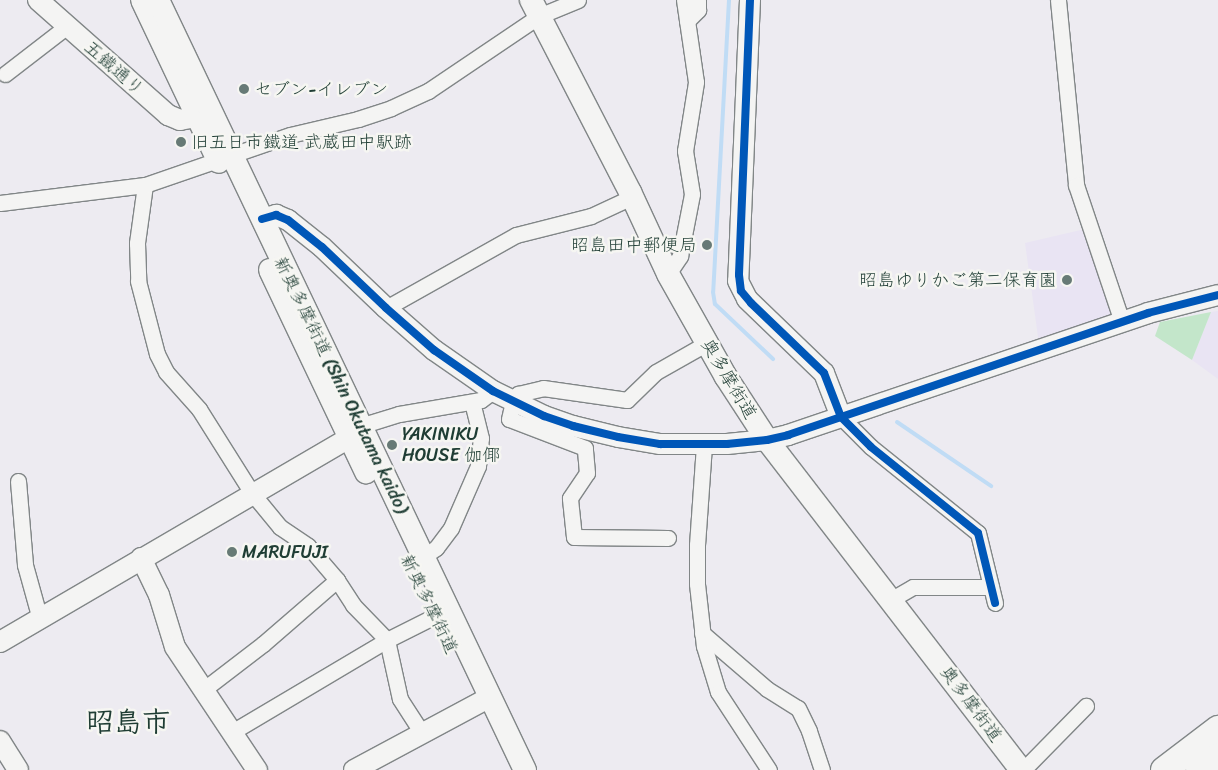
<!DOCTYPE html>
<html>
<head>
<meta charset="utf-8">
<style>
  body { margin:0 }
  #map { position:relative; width:1218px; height:770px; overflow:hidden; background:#edebf1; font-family:Sriracha,"Klee One",sans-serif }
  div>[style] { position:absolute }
  .built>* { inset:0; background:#e9e4f3 }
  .green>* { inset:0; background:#c3e6ca }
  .stream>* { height:4px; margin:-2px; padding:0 2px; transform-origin:2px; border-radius:2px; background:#c0dcf5 }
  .roads { filter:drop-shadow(1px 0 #818687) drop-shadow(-1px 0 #818687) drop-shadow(0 1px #818687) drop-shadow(0 -1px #818687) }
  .street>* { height:15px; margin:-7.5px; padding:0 7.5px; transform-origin:7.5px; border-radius:7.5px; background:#f4f4f3 }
  .secondary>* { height:20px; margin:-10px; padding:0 10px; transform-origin:10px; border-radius:10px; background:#f4f4f3 }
  .primary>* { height:22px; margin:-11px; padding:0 11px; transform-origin:11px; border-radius:11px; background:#f4f4f3 }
  .highway>* { height:26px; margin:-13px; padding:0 13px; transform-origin:13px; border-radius:13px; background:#f4f4f3 }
  .cycleway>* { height:8px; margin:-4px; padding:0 4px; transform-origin:4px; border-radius:4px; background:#0057b8 }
  .dots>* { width:14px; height:14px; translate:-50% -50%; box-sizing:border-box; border:2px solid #f6f6f2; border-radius:50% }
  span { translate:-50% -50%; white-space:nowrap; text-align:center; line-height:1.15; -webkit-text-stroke:5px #f6f6f2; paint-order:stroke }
  .street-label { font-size:18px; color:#1f3d34 }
  .poi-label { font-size:18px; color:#1f3d34 }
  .left { translate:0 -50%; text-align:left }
  .right { translate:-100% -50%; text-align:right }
  .town-label { font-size:28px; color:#1f3d34; font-weight:700 }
</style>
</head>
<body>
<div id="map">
  <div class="built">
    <div style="clip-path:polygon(1085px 229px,1118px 318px,1039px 344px,1025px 243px)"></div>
    <div style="clip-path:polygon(1218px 311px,1218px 379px,1192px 360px,1211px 312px)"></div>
  </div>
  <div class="green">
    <div style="clip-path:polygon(1211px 312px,1192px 360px,1155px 336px,1160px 322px)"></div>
  </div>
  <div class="stream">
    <div style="left:729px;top:0;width:292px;rotate:93.1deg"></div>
    <div style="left:713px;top:292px;width:12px;rotate:81deg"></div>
    <div style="left:715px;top:304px;width:80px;rotate:43.5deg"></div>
    <div style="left:897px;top:422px;width:114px;rotate:34.2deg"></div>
  </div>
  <div class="roads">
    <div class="street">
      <div style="left:1058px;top:0;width:186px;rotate:84.4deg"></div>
      <div style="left:1076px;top:185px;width:145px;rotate:71.4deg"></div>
      <div style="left:687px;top:21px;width:16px;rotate:-45deg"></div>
      <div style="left:698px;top:10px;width:10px;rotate:-90deg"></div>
      <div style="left:5px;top:74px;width:78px;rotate:-37.7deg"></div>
      <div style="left:145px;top:185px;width:59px;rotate:97.9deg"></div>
      <div style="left:137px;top:243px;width:38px;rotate:88deg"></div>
      <div style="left:138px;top:281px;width:75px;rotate:75.4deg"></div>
      <div style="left:157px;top:354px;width:20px;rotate:63deg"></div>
      <div style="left:166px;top:372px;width:50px;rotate:48.3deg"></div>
      <div style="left:199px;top:409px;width:99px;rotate:57.8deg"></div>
      <div style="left:252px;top:493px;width:44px;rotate:50.5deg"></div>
      <div style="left:280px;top:527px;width:34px;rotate:34deg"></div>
      <div style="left:308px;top:546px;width:45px;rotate:49.5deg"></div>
      <div style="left:337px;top:580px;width:30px;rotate:57deg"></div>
      <div style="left:353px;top:605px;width:49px;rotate:45.8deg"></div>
      <div style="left:387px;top:640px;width:60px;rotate:77.6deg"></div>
      <div style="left:400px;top:699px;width:40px;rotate:57.1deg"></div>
      <div style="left:0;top:203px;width:146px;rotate:-7.1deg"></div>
      <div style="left:145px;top:185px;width:153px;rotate:-19deg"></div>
      <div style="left:290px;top:135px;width:70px;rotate:-13.2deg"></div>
      <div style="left:358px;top:119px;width:35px;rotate:-18deg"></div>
      <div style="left:391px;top:108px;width:41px;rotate:-24.7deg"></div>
      <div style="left:428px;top:91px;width:134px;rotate:-34deg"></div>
      <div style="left:539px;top:16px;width:42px;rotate:-22.3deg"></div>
      <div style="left:668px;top:274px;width:22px;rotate:-56deg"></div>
      <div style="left:680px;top:256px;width:63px;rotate:-79deg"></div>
      <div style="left:692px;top:194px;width:44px;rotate:-99.2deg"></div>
      <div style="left:685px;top:151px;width:70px;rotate:-80.9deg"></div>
      <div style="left:696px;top:82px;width:83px;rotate:-98.3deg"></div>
      <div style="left:386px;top:308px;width:149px;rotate:-29.3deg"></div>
      <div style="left:516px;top:235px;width:77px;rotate:-14.2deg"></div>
      <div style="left:591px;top:216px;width:45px;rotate:-24.9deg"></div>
      <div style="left:841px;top:417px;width:42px;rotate:45deg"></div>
      <div style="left:871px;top:447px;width:137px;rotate:38.8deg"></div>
      <div style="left:978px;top:533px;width:72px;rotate:76.3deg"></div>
      <div style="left:360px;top:426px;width:41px;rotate:-17.1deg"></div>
      <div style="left:399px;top:414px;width:83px;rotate:-9.7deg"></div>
      <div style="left:481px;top:400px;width:15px;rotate:-37deg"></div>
      <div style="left:704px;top:445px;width:100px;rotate:94deg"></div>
      <div style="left:697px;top:545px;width:39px;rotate:90deg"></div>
      <div style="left:697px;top:584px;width:62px;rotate:83.6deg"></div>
      <div style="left:704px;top:646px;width:48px;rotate:73.1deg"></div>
      <div style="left:718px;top:692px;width:93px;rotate:56.8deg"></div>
      <div style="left:18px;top:481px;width:84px;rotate:85.2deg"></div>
      <div style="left:25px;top:565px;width:56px;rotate:74.5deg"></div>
      <div style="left:668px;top:538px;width:94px;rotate:-179.4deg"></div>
      <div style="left:574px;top:537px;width:39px;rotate:-96deg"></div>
      <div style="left:570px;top:498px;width:30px;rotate:-56deg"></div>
      <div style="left:587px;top:473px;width:25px;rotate:-95deg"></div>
      <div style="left:585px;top:448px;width:81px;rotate:-159.1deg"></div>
      <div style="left:509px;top:419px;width:18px;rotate:-77deg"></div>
      <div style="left:513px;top:401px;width:9px;rotate:-54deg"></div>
      <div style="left:518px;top:394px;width:26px;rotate:-13deg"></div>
      <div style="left:543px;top:388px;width:85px;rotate:8.1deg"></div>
      <div style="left:627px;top:400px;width:40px;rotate:-44deg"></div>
      <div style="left:656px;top:372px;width:59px;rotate:-29.6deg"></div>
      <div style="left:423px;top:557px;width:16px;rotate:-35deg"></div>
      <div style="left:436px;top:548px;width:25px;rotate:-53deg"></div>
      <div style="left:451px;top:528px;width:68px;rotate:-66.5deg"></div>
      <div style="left:478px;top:466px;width:28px;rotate:-84deg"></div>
      <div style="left:481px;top:438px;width:37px;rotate:-104deg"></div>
      <div style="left:892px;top:599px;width:24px;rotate:-30deg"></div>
      <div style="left:913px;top:587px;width:78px"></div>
      <div style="left:702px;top:633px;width:86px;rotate:40.7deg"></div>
      <div style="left:767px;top:689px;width:36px;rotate:32deg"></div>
      <div style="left:798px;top:708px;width:25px;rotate:64deg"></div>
      <div style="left:809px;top:731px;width:41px;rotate:71.6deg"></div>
      <div style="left:203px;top:690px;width:76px;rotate:-37.5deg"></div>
      <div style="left:263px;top:644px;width:98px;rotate:-40.9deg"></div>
      <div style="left:232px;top:732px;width:180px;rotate:-30.7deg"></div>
      <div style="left:387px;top:640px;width:54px;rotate:-26.6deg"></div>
      <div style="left:1023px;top:770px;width:90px;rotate:-45.5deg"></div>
    </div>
    <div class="secondary">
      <div style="left:38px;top:0;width:174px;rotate:41.5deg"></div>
      <div style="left:168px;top:115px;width:13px;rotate:23deg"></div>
      <div style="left:180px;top:120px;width:16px;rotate:-11deg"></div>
      <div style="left:750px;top:0;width:281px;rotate:92.4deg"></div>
      <div style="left:738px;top:281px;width:20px;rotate:63deg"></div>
      <div style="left:747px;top:299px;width:107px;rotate:43.9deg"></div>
      <div style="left:824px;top:373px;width:47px;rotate:68.9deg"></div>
      <div style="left:262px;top:219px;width:15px;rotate:-16deg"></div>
      <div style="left:276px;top:215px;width:13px;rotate:23deg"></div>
      <div style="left:288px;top:220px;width:43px;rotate:38.5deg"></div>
      <div style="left:322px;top:247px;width:88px;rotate:43.6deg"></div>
      <div style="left:386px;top:308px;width:64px;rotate:41.2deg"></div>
      <div style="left:434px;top:350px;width:72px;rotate:34.8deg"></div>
      <div style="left:493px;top:391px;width:57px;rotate:26.1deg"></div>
      <div style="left:544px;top:416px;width:31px;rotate:19deg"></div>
      <div style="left:573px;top:426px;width:46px;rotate:13.7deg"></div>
      <div style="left:618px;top:437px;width:43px;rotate:9.5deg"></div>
      <div style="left:660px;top:444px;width:67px"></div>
      <div style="left:727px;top:444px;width:40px;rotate:-5.7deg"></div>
      <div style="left:767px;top:440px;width:22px;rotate:-13deg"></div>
      <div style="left:788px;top:435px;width:380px;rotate:-18.7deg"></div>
      <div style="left:1148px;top:313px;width:72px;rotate:-14.4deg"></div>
      <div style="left:141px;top:558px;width:41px;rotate:64.1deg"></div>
      <div style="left:159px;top:595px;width:54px;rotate:72.9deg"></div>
      <div style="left:175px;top:647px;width:148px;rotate:56.3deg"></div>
      <div style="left:0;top:642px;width:404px;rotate:-30.3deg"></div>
      <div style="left:349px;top:438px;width:16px;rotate:-47deg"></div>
      <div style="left:0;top:741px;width:34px;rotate:58deg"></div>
      <div style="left:354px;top:770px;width:154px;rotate:-28.2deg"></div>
    </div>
    <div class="primary">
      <div style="left:142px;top:0;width:179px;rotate:64.6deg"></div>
      <div style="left:158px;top:0;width:853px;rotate:64.52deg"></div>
      <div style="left:531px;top:0;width:216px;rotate:62.7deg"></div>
      <div style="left:630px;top:192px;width:90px;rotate:65.1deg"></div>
      <div style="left:668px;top:274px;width:118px;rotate:60.6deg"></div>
      <div style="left:726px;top:377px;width:75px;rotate:56.9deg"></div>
      <div style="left:767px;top:440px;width:416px;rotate:52.4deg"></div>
      <div style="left:270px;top:270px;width:224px;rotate:64.6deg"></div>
    </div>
    <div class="highway">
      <div style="left:1164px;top:770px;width:68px;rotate:-37.2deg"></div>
      <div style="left:1199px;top:770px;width:24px;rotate:-36deg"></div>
    </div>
  </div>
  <div class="cycleway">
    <div style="left:750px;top:0;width:275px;rotate:92.3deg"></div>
    <div style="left:739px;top:275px;width:16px;rotate:83deg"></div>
    <div style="left:741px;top:291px;width:16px;rotate:50deg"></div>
    <div style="left:751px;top:303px;width:101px;rotate:43.8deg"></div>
    <div style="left:824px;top:373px;width:47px;rotate:68.9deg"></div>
    <div style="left:841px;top:417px;width:42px;rotate:45deg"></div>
    <div style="left:871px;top:447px;width:137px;rotate:38.8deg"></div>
    <div style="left:978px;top:533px;width:72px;rotate:76.3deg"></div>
    <div style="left:262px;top:219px;width:15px;rotate:-16deg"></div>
    <div style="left:276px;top:215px;width:13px;rotate:23deg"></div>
    <div style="left:288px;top:220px;width:43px;rotate:38.5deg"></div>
    <div style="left:322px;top:247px;width:88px;rotate:43.6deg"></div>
    <div style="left:386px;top:308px;width:64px;rotate:41.2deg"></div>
    <div style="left:434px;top:350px;width:72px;rotate:34.8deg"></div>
    <div style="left:493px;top:391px;width:57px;rotate:26.1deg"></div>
    <div style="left:544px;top:416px;width:31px;rotate:19deg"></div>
    <div style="left:573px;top:426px;width:46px;rotate:13.7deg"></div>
    <div style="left:618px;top:437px;width:43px;rotate:9.5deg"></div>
    <div style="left:660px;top:444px;width:67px"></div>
    <div style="left:727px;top:444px;width:40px;rotate:-5.7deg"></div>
    <div style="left:767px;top:440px;width:22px;rotate:-13deg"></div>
    <div style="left:788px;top:435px;width:380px;rotate:-18.7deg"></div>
    <div style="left:1148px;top:313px;width:72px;rotate:-14.4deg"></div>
  </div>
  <div class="dots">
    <div style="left:244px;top:89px;background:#677a76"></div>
    <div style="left:181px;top:142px;background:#677a76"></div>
    <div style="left:707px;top:245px;background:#677a76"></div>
    <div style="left:1067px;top:280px;background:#677a76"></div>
    <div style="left:392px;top:445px;background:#677a76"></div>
    <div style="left:232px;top:552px;background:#677a76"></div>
  </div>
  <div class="street-label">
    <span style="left:114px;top:68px;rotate:41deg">五鐵通り</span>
    <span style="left:729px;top:379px;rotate:59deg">奥多摩街道</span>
    <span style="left:341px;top:385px;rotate:64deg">新奥多摩街道 (Shin Okutama kaido)</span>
    <span style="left:429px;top:604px;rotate:64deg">新奥多摩街道</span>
    <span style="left:971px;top:704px;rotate:53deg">奥多摩街道</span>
  </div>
  <div class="poi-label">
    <span class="left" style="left:254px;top:89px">セブン-イレブン</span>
    <span class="left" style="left:191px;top:142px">旧五日市鐵道 武蔵田中駅跡</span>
    <span class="right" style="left:697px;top:245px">昭島田中郵便局</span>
    <span class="right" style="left:1057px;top:280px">昭島ゆりかご第二保育園</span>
    <span class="left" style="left:402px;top:445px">YAKINIKU<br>HOUSE 伽倻</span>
    <span class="left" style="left:242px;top:552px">MARUFUJI</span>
  </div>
  <div class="town-label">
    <span style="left:128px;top:722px">昭島市</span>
  </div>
</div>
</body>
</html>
